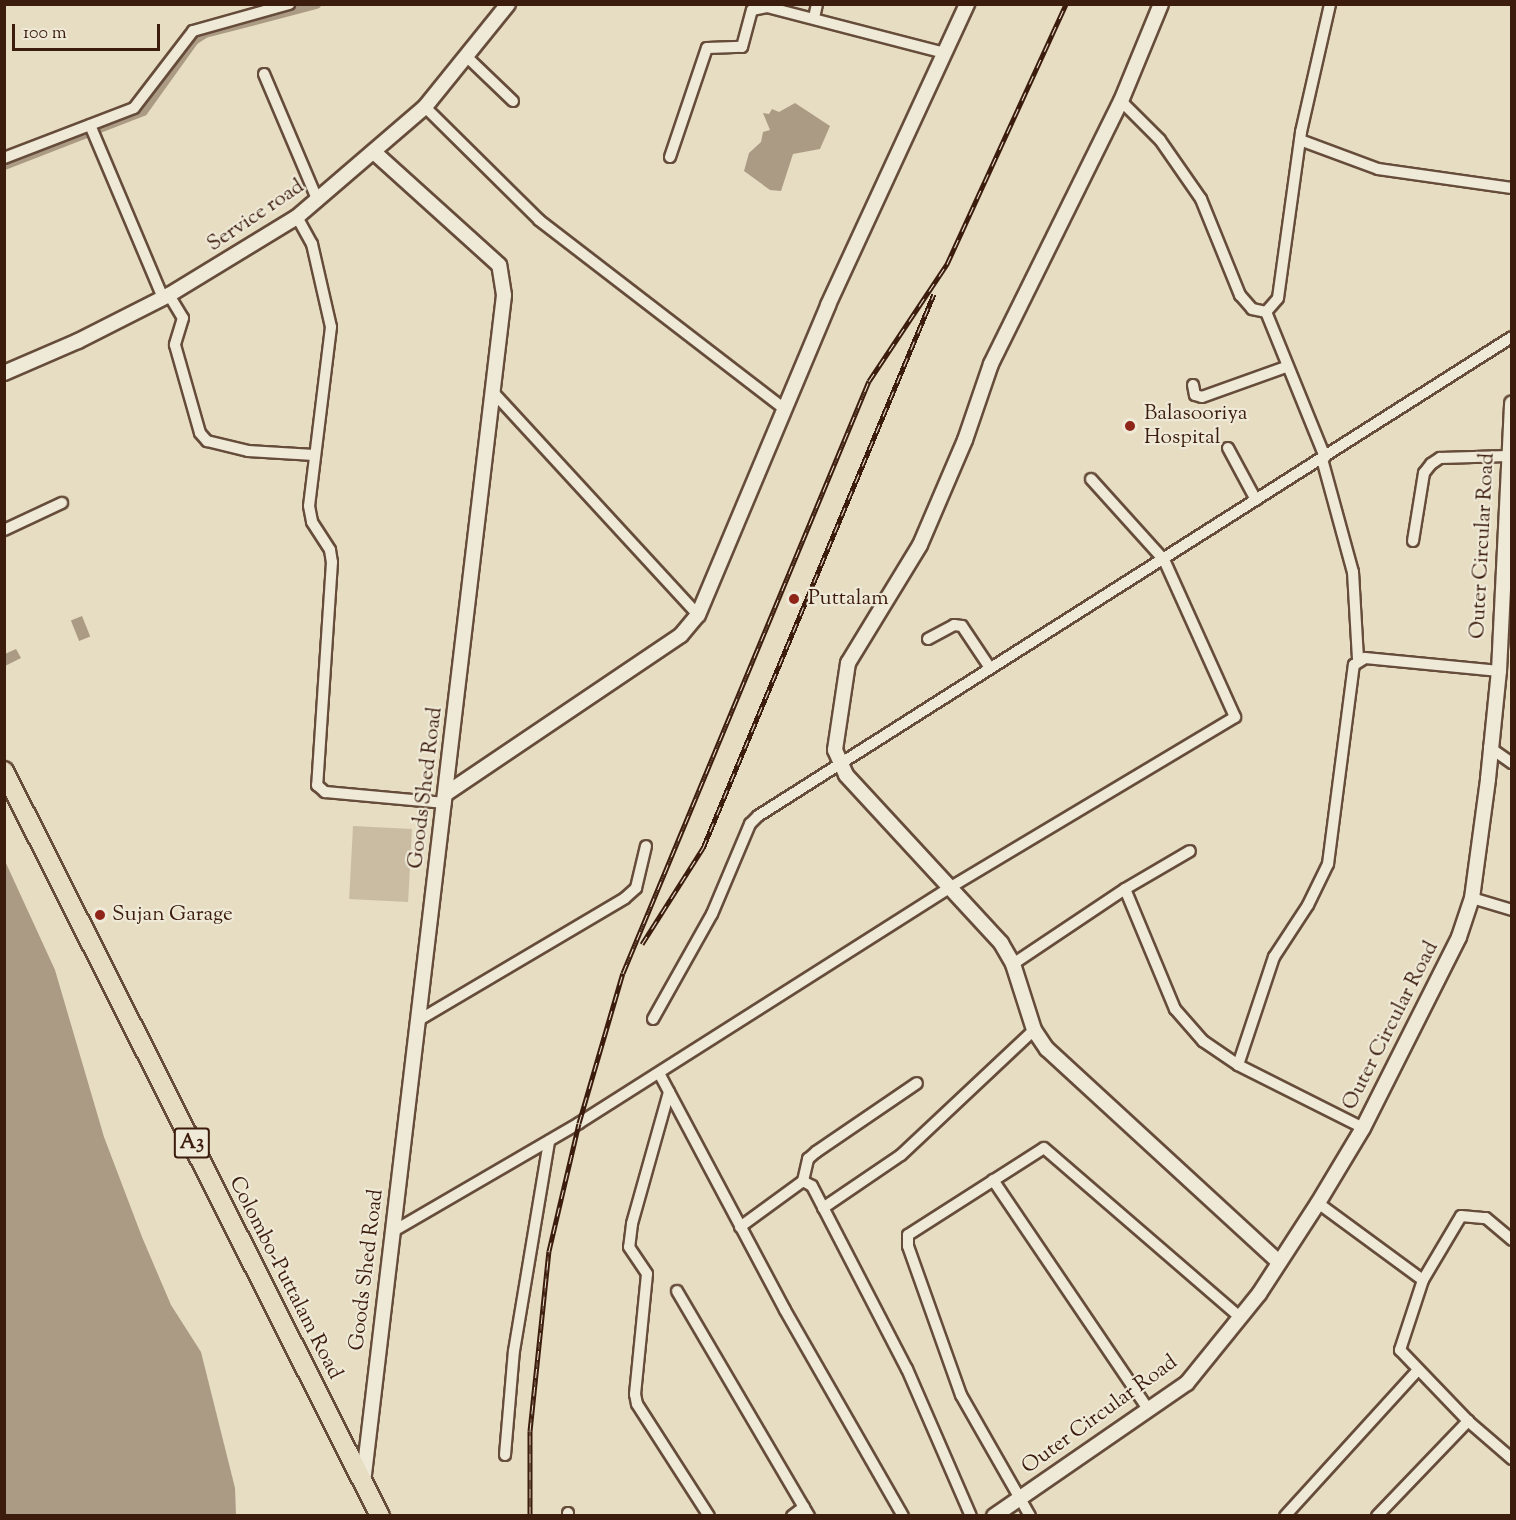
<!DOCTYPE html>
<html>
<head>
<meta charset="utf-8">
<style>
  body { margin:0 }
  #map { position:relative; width:1516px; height:1520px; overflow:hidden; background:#e6ddc2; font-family:"Sorts Mill Goudy",serif }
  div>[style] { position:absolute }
  .green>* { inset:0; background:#c9bca3; transform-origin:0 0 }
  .water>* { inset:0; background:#ac9b84; transform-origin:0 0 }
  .canal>* { height:10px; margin:-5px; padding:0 5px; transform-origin:5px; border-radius:5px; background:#ac9b84 }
  .roads { filter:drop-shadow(2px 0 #664c3a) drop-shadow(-2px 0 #664c3a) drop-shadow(0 2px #664c3a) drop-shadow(0 -2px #664c3a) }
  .minor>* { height:10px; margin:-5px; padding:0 5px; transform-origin:5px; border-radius:5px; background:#efe9d7 }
  .tertiary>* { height:14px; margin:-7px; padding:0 7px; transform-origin:7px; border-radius:7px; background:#efe9d7 }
  .trunk>* { height:18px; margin:-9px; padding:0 9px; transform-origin:9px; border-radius:9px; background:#e6ddc2 }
  .rail>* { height:5px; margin-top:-2.5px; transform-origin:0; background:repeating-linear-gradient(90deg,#efe9d7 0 9px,#3c1c0c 0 18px); box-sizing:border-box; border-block:2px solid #3c1c0c }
  .dots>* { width:16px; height:16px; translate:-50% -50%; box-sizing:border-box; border:3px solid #efe9d7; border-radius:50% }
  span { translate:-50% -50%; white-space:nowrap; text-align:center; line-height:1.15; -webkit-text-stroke:4.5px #efe9d7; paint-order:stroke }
  .shield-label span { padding:2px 4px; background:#efe9d7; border:2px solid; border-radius:4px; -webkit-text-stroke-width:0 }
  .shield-label { font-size:20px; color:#3c1c0c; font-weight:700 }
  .street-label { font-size:21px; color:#3c1c0c }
  .poi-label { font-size:21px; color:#3c1c0c }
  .left { translate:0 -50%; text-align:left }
  .frame { position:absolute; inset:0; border:6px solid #3c1c0c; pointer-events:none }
  .scale { position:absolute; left:12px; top:24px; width:148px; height:27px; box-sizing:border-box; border:3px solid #3c1c0c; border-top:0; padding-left:8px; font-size:18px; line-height:21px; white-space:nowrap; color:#3c1c0c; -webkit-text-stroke:4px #efe9d7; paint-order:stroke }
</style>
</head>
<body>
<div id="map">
  <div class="green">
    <div style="left:353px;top:826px;width:59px;height:73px;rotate:3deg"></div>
  </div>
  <div class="water">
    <div style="clip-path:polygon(795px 103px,830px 126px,820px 149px,793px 154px,781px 191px,770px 190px,744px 171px,749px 153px,761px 142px,763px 132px,770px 130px,763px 113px,769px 114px,772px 109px,779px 112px)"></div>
    <div style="left:82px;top:616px;width:22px;height:12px;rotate:68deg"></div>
    <div style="clip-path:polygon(16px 649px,21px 658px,5px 666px,5px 654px)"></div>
    <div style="clip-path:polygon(5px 861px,55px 970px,104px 1137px,142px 1237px,171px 1305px,201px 1352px,235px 1488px,236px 1515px,5px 1515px)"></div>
  </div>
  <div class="canal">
    <div style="left:4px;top:165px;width:149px;rotate:-21.2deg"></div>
    <div style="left:143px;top:111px;width:87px;rotate:-54.3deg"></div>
    <div style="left:194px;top:40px;width:13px;rotate:-32deg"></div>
    <div style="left:205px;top:33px;width:115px;rotate:-14.6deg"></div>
  </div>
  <div class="roads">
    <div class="minor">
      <div style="left:814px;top:18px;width:14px;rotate:-78deg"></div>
      <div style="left:466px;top:56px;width:65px;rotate:43.8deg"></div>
      <div style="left:264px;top:74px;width:138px;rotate:67deg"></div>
      <div style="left:1121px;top:101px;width:55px;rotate:45deg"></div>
      <div style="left:1160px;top:140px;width:72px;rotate:55.2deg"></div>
      <div style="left:1201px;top:199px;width:104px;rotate:67.9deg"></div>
      <div style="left:1240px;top:295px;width:18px;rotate:49deg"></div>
      <div style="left:1252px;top:309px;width:14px;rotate:12deg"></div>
      <div style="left:425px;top:107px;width:161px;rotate:44.7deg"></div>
      <div style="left:539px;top:220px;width:309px;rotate:37.6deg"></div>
      <div style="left:90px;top:125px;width:188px;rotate:67.1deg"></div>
      <div style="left:1300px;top:140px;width:83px;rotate:20.4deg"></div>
      <div style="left:1378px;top:169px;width:135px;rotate:8.1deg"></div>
      <div style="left:670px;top:157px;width:115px;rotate:-71.3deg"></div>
      <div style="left:707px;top:48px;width:35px;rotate:-2deg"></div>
      <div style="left:742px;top:47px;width:38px;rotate:-75deg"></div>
      <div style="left:752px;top:10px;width:15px;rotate:-11deg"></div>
      <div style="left:767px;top:7px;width:184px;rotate:14.5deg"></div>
      <div style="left:4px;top:158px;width:139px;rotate:-21deg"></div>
      <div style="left:134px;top:108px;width:97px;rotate:-52.5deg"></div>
      <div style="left:193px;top:31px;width:100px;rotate:-15.7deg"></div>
      <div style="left:297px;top:217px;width:31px;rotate:61deg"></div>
      <div style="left:312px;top:244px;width:85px;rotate:77.1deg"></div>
      <div style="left:331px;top:327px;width:180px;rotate:97deg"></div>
      <div style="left:309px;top:506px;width:16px;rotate:79deg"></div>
      <div style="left:312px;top:522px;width:33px;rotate:57deg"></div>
      <div style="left:330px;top:550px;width:12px;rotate:81deg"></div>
      <div style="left:332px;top:562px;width:224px;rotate:93.8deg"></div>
      <div style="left:317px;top:785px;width:11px;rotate:41deg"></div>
      <div style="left:325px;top:792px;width:121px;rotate:5.2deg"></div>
      <div style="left:169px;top:295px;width:27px;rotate:59deg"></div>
      <div style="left:183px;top:318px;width:28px;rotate:107deg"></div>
      <div style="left:175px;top:345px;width:91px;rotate:74.1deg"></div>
      <div style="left:200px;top:433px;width:11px;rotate:49deg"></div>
      <div style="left:207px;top:441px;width:42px;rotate:13.7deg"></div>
      <div style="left:248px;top:451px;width:66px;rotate:3.5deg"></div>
      <div style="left:1193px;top:385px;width:10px;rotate:79deg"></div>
      <div style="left:1195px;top:395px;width:7px;rotate:16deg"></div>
      <div style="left:1202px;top:397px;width:89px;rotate:-19.7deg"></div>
      <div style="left:493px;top:392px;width:303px;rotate:47.4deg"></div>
      <div style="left:1228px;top:448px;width:59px;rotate:61.7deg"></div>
      <div style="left:1325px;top:457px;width:157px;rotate:-112.1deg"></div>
      <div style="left:1266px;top:312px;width:18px;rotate:-49deg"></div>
      <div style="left:1278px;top:298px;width:168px;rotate:-82.1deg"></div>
      <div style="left:1301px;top:132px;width:131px;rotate:-77.2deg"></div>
      <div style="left:1322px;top:459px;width:117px;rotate:74.7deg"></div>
      <div style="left:1353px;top:572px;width:88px;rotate:86.7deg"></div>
      <div style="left:4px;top:530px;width:64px;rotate:-25deg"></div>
      <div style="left:1413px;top:541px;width:69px;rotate:-80.8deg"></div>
      <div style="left:1424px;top:473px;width:11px;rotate:-52deg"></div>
      <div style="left:1431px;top:464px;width:11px;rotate:-34deg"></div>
      <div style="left:1440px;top:458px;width:68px;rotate:-1.7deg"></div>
      <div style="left:928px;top:639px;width:30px;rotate:-28deg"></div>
      <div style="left:954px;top:625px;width:8px;rotate:7deg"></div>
      <div style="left:962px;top:626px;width:50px;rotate:56.3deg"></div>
      <div style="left:1489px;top:747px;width:28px;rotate:35deg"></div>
      <div style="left:1125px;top:889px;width:75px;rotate:-30.3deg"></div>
      <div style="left:1472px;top:898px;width:42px;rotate:16.7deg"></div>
      <div style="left:1013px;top:964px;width:135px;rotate:-33.8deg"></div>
      <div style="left:1125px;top:889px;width:130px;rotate:67.4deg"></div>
      <div style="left:1175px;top:1009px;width:43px;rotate:48.8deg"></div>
      <div style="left:1203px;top:1041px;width:42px;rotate:34.4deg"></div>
      <div style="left:1238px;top:1065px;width:140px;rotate:26.7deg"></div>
      <div style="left:653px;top:1019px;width:120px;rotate:-60.7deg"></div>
      <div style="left:712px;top:914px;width:98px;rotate:-67.1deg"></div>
      <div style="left:750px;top:824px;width:11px;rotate:-45deg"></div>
      <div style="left:758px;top:816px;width:893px;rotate:-32.43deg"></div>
      <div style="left:419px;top:1020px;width:239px;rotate:-30.6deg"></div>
      <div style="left:625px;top:898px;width:15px;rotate:-42deg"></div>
      <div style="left:636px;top:888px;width:43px;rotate:-76.6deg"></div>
      <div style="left:1238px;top:1065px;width:114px;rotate:-71.6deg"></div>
      <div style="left:1274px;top:957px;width:62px;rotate:-56.8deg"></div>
      <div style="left:1308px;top:905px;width:46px;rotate:-64deg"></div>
      <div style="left:1328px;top:864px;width:201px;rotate:-82.6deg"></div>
      <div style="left:1354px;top:665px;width:13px;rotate:-32deg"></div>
      <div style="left:1365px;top:658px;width:135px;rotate:5.5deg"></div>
      <div style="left:659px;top:1073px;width:268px;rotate:62deg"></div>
      <div style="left:785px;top:1310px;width:237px;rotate:60.2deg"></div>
      <div style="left:669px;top:1092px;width:137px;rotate:105.7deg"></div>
      <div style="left:632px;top:1224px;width:23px;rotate:97deg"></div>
      <div style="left:629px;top:1247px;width:32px;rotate:56deg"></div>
      <div style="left:647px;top:1274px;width:121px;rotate:95.7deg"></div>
      <div style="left:635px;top:1394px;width:10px;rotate:79deg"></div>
      <div style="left:637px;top:1404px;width:133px;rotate:57.3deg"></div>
      <div style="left:993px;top:1180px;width:278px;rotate:55.9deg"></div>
      <div style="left:803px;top:1181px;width:23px;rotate:-77deg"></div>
      <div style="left:808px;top:1159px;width:11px;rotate:-41deg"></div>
      <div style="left:816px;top:1152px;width:122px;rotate:-34.3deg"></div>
      <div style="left:1318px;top:1203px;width:130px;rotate:36.3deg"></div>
      <div style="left:1423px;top:1280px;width:74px;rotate:-59.3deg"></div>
      <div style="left:1461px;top:1216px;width:25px;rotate:5deg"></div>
      <div style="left:1486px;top:1218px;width:34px;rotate:40deg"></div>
      <div style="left:823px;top:1208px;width:94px;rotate:-34.2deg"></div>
      <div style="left:901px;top:1155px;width:183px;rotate:-43.2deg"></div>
      <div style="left:740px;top:1227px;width:78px;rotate:-36.1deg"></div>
      <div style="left:803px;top:1181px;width:10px;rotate:29deg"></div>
      <div style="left:812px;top:1186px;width:206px;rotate:62.6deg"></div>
      <div style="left:907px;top:1369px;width:160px;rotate:66.5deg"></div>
      <div style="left:392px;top:1232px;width:216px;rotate:-30.2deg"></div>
      <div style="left:579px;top:1123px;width:441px;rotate:-32.4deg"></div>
      <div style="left:951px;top:887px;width:331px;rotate:-30.9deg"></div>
      <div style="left:1235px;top:717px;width:172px;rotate:-114.3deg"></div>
      <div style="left:1164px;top:560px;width:109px;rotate:-132deg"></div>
      <div style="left:1423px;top:1280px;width:74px;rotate:108.2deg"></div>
      <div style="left:1400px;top:1350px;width:98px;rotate:46.2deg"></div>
      <div style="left:677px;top:1291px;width:261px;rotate:59.6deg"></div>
      <div style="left:505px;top:1455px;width:104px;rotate:-85.1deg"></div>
      <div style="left:514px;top:1351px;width:213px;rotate:-80.5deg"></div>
      <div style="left:568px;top:1516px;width:3px;rotate:-90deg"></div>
      <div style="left:792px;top:1516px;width:15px;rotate:-37deg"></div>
      <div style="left:1030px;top:1516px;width:139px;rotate:-119.7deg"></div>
      <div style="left:961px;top:1395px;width:158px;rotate:-109.6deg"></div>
      <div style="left:908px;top:1246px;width:11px;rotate:-90deg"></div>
      <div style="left:908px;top:1235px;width:161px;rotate:-32.6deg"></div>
      <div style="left:1044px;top:1148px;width:259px;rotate:40.8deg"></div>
      <div style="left:1285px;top:1516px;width:196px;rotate:-47.7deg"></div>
      <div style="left:1377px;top:1516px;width:132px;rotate:-46.2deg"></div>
      <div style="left:1468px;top:1421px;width:58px;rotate:40.8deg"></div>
    </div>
    <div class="tertiary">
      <div style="left:1161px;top:4px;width:105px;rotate:112.4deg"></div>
      <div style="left:1121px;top:101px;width:293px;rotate:116.3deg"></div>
      <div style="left:991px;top:364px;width:80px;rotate:108.9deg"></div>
      <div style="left:965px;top:440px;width:114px;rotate:113.2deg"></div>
      <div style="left:920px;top:545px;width:138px;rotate:121.4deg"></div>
      <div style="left:848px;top:663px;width:88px;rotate:98.5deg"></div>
      <div style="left:835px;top:750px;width:27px;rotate:66deg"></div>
      <div style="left:846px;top:775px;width:229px;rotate:47.3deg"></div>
      <div style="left:1001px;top:943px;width:24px;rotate:60deg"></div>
      <div style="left:1013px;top:964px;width:69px;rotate:72.3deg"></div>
      <div style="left:1034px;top:1030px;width:23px;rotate:56deg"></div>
      <div style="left:1047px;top:1049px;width:315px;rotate:42.6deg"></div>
      <div style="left:4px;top:373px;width:81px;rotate:-23.4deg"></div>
      <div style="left:78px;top:341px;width:102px;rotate:-26.8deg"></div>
      <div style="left:169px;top:295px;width:150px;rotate:-31.4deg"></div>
      <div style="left:297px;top:217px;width:169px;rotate:-40.7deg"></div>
      <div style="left:425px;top:107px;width:132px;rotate:-51.1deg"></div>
      <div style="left:447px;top:793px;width:282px;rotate:-34deg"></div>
      <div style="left:681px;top:635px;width:26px;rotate:-50deg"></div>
      <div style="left:698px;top:615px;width:336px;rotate:-67.2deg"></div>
      <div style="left:828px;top:305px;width:332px;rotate:-65.2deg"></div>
      <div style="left:363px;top:1483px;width:1196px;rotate:-83.23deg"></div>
      <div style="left:504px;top:295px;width:30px;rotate:-99deg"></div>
      <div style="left:499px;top:265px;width:169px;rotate:-137.9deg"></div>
      <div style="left:994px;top:1516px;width:234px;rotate:-34.6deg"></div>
      <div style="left:1187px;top:1383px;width:114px;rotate:-51deg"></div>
      <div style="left:1259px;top:1294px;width:108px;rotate:-57deg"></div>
      <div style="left:1318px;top:1203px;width:87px;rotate:-59deg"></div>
      <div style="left:1363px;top:1128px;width:214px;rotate:-63.3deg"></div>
      <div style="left:1459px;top:937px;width:41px;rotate:-71.6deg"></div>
      <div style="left:1472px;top:898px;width:120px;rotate:-82.3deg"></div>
      <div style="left:1488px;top:779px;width:109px;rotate:-84.2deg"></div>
      <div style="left:1499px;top:671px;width:268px;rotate:-87.2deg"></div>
    </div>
    <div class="trunk">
      <div style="left:4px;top:771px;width:835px;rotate:63.22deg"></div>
    </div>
  </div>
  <div class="rail">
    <div style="left:642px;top:944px;width:114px;rotate:-57.6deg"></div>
    <div style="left:703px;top:848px;width:600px;rotate:-67.37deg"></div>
    <div style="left:530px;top:1516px;width:85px;rotate:-90deg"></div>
    <div style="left:530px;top:1431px;width:181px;rotate:-84deg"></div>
    <div style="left:549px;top:1251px;width:131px;rotate:-76.8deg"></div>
    <div style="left:579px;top:1123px;width:156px;rotate:-73.7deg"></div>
    <div style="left:623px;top:973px;width:641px;rotate:-67.44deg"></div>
    <div style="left:869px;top:381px;width:141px;rotate:-56.3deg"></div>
    <div style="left:947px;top:264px;width:286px;rotate:-65.4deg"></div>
  </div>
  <div class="dots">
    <div style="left:1130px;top:426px;background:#8f2418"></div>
    <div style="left:794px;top:599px;background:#8f2418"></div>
    <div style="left:100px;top:915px;background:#8f2418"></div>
  </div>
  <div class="shield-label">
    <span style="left:192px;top:1143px">A3</span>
  </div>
  <div class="street-label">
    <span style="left:256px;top:216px;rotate:-34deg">Service road</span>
    <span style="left:1483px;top:546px;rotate:-87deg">Outer Circular Road</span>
    <span style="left:426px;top:788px;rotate:-83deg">Goods Shed Road</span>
    <span style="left:1391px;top:1026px;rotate:-63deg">Outer Circular Road</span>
    <span style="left:367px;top:1270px;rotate:-83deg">Goods Shed Road</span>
    <span style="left:285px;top:1278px;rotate:63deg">Colombo-Puttalam Road</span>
    <span style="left:1100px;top:1415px;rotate:-36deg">Outer Circular Road</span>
  </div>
  <div class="poi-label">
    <span class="left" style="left:1144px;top:426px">Balasooriya<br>Hospital</span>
    <span class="left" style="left:808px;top:599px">Puttalam</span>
    <span class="left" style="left:112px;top:915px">Sujan Garage</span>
  </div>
  <div class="frame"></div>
  <div class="scale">100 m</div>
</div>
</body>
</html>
